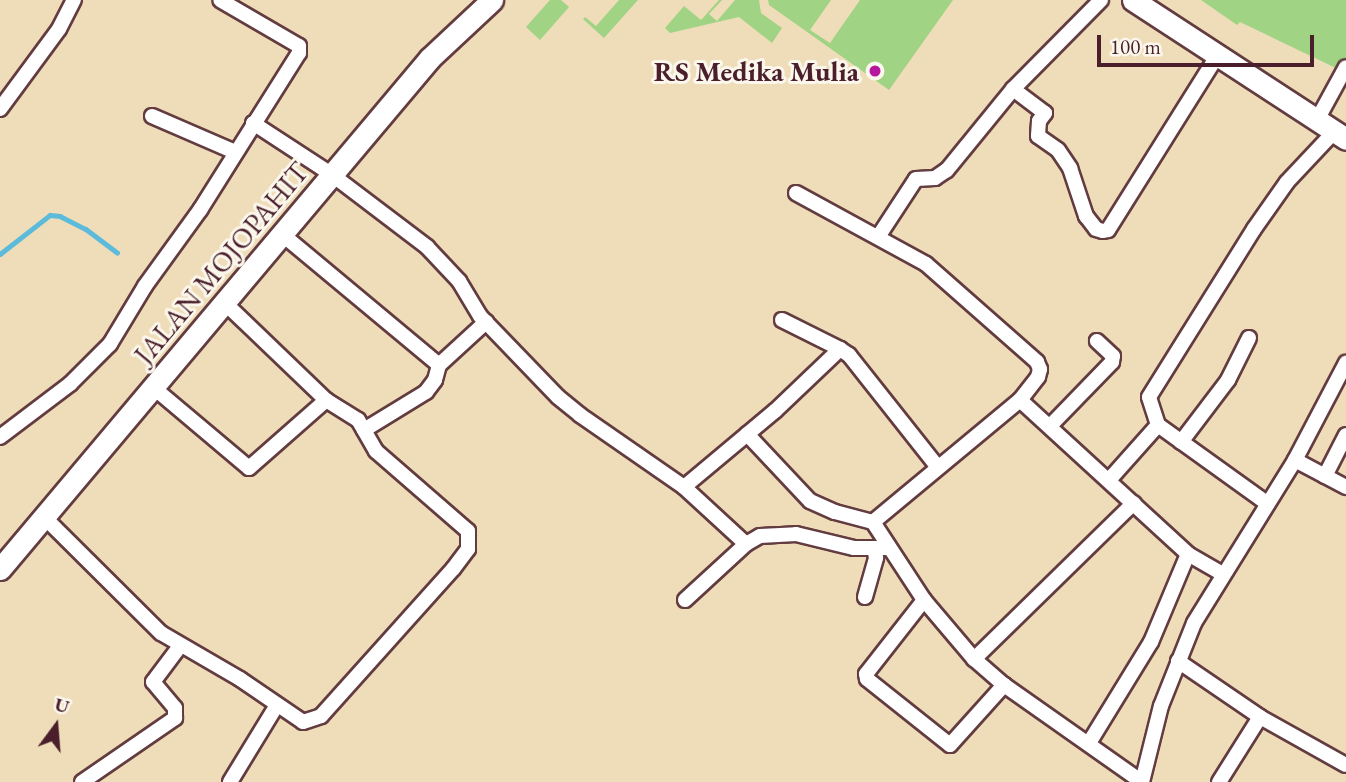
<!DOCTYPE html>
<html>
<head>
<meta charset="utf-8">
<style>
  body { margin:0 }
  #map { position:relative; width:1346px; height:782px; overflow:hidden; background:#efddba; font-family:"EB Garamond",serif }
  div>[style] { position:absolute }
  .green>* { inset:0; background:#a0d383 }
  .stream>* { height:4.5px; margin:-2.25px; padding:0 2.25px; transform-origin:2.25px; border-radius:2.25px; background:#5cbbda }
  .roads { filter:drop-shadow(2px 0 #633c40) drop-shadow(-2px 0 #633c40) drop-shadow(0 2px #633c40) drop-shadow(0 -2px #633c40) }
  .street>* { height:14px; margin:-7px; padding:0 7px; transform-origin:7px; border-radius:7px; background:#fff }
  .secondary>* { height:21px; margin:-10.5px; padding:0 10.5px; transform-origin:10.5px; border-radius:10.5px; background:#fff }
  .dots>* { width:19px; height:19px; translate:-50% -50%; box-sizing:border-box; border:4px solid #fbf7ec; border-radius:50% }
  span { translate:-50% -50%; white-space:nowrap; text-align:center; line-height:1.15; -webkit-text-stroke:6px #fbf7ec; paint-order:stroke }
  .poi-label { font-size:28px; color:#4a1f2b; font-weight:700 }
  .right { translate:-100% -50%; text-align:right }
  .street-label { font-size:28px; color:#4a1f2b }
  .north { position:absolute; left:21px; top:691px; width:70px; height:70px; -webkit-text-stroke:5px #fbf7ec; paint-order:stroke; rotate:16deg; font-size:19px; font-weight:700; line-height:28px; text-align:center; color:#4a1f2b }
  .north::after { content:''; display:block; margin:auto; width:24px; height:32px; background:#4a1f2b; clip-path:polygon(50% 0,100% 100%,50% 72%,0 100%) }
  .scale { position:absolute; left:1097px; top:35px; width:217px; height:32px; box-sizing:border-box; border:4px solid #4a1f2b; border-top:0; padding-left:9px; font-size:21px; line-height:24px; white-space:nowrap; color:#4a1f2b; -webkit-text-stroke:5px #fbf7ec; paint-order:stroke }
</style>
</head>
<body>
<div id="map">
  <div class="green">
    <div style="clip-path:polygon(550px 0,561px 0,569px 7px,540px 40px,526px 27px)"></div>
    <div style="clip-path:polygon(619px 0,638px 0,604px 38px,583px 19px,585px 17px,596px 26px)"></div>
    <div style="clip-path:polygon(719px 0,722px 0,709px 14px,717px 21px,735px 0,759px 0,761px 13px,782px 28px,772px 43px,739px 17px,670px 33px,665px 28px,684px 6px,701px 20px)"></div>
    <div style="clip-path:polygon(768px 0,831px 0,810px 30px,830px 43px,860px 0,953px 0,889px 90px,769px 5px)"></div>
    <div style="clip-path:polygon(1201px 0,1346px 0,1346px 58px,1340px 70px,1240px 22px,1237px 25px)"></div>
  </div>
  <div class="stream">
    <div style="left:0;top:254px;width:63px;rotate:-38deg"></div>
    <div style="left:50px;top:215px;width:10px;rotate:6deg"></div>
    <div style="left:60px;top:216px;width:29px;rotate:27deg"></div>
    <div style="left:86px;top:229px;width:39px;rotate:37deg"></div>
  </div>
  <div class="roads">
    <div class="street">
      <div style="left:1013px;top:89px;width:40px;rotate:37deg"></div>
      <div style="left:1045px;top:113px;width:10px;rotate:127deg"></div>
      <div style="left:1039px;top:121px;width:15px;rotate:94deg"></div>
      <div style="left:1038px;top:136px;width:24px;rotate:35deg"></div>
      <div style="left:1058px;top:150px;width:22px;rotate:56deg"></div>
      <div style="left:1070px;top:168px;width:51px;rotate:71.6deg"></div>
      <div style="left:1086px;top:216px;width:16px;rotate:52deg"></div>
      <div style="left:1096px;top:229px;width:7px;rotate:16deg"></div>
      <div style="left:1103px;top:231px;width:5px;rotate:-11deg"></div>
      <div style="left:1108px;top:230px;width:205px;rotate:-57.9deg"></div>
      <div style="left:0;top:109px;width:99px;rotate:-53.6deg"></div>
      <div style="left:59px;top:29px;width:33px;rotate:-63deg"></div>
      <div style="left:152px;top:116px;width:90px;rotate:23.4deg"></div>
      <div style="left:1317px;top:120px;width:60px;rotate:-61.3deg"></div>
      <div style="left:253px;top:123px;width:93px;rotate:33.2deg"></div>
      <div style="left:331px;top:174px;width:121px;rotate:37.2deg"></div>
      <div style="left:427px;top:247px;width:47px;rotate:46.7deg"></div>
      <div style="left:459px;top:281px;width:41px;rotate:59deg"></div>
      <div style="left:480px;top:316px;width:112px;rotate:46.1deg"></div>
      <div style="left:558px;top:397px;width:28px;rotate:39deg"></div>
      <div style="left:580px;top:415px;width:126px;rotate:34.7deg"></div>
      <div style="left:684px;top:487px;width:84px;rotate:42.6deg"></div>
      <div style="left:796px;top:193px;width:148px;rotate:28.6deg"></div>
      <div style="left:926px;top:264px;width:148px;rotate:41.4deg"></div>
      <div style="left:1037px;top:362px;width:8px;rotate:67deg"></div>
      <div style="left:1040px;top:369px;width:8px;rotate:104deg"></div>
      <div style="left:1038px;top:377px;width:29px;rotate:128deg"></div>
      <div style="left:283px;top:235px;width:203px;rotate:39.8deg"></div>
      <div style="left:439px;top:365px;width:64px;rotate:-42.5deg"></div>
      <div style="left:878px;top:237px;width:69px;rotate:-56.8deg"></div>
      <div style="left:916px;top:179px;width:19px;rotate:-3deg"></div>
      <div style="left:935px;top:178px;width:14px;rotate:-34deg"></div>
      <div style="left:947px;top:170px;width:104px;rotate:-50.8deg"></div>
      <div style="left:1013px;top:89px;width:125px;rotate:-45.3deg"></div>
      <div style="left:782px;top:320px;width:65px;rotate:26.6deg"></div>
      <div style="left:154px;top:388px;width:124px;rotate:40.1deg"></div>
      <div style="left:249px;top:468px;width:103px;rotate:-41.4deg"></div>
      <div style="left:1158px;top:425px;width:135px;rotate:35.7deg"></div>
      <div style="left:1050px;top:426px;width:89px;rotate:-45.9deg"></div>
      <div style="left:1112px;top:362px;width:6px;rotate:-81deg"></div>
      <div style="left:1113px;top:356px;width:22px;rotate:-137deg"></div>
      <div style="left:364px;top:430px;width:73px;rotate:-31.5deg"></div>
      <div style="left:426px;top:392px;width:15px;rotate:-53deg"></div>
      <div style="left:435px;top:380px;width:16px;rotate:-75deg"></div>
      <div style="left:747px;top:434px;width:92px;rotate:46.8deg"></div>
      <div style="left:810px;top:501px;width:27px;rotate:24deg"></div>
      <div style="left:835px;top:512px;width:39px;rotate:15deg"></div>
      <div style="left:0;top:437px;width:88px;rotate:-37.1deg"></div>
      <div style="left:70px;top:384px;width:57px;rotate:-45deg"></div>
      <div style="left:110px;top:344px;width:68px;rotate:-58.9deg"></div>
      <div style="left:145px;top:286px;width:94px;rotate:-54.1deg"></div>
      <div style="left:200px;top:210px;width:186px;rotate:-57.8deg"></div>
      <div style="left:299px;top:53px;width:7px;rotate:-90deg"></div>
      <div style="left:299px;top:46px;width:91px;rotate:-149.8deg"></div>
      <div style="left:1181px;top:442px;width:78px;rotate:-52.8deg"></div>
      <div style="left:1228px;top:380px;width:47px;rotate:-63.4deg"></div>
      <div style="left:1295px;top:460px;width:58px;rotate:27.9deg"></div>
      <div style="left:1325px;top:476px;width:46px;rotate:-62.9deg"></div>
      <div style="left:1109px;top:480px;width:74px;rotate:-48.3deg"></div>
      <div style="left:1158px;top:425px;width:29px;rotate:-108deg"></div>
      <div style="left:1149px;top:397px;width:198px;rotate:-58deg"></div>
      <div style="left:1254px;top:229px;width:57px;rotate:-54.9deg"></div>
      <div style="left:1287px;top:182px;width:69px;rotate:-46.8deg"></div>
      <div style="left:684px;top:487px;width:119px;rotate:-39.9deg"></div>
      <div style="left:775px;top:411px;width:90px;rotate:-43.6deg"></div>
      <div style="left:840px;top:349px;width:11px;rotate:34deg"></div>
      <div style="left:849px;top:355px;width:142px;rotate:51.6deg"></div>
      <div style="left:45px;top:518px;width:163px;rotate:44.8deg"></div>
      <div style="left:161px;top:633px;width:91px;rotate:30.2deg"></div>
      <div style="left:240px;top:679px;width:76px;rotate:34.3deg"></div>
      <div style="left:303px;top:722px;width:19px;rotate:-18deg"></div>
      <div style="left:321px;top:716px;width:198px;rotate:-48.1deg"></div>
      <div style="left:453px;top:569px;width:25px;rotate:-53deg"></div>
      <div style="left:468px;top:549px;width:18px;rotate:-90deg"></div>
      <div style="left:468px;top:531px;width:122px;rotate:-139deg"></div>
      <div style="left:376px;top:451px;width:36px;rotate:-120deg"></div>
      <div style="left:358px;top:420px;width:38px;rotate:-148deg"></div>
      <div style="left:326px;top:400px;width:140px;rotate:-136.2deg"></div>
      <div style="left:865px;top:597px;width:41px;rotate:-74.2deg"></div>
      <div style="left:876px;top:558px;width:10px;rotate:-101deg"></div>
      <div style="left:685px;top:600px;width:83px;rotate:-42.6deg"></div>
      <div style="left:746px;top:544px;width:16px;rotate:-30deg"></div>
      <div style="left:760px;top:536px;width:36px;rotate:-3deg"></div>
      <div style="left:796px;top:534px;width:60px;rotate:13.6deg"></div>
      <div style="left:854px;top:548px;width:35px"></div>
      <div style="left:924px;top:600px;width:94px;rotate:128.1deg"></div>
      <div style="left:866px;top:674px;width:5px;rotate:79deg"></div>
      <div style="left:867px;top:679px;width:106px;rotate:38.5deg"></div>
      <div style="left:950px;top:745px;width:81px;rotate:-48deg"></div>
      <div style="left:974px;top:659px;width:223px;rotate:-44.3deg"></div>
      <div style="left:1178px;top:661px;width:99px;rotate:34.3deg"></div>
      <div style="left:1260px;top:717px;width:77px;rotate:122.2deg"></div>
      <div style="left:1260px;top:717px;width:98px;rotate:29.2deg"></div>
      <div style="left:1089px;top:743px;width:119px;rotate:-58.5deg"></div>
      <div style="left:1151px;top:642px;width:95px;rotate:-67.2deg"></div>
      <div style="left:82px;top:782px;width:113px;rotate:-34.5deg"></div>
      <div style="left:175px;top:718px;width:10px;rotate:-90deg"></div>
      <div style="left:175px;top:708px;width:34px;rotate:-130deg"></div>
      <div style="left:153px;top:682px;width:45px;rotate:-53.1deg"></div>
      <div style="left:230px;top:782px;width:90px;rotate:-58.6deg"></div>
      <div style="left:1142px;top:782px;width:169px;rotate:-144.9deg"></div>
      <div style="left:1004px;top:685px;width:40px;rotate:-139deg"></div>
      <div style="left:974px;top:659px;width:77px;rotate:-130.3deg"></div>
      <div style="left:924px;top:600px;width:93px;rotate:-123.2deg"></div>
      <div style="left:873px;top:522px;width:191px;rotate:-39.7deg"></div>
      <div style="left:1020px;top:400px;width:228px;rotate:42.5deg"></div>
      <div style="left:1188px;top:554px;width:39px;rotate:30deg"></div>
      <div style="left:1142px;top:782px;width:78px;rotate:-76deg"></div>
      <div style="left:1161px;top:706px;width:89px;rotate:-68.3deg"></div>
      <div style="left:1194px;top:623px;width:192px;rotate:-58.2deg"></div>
      <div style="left:1295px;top:460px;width:110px;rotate:-62.3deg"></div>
    </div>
    <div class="secondary">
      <div style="left:1133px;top:0;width:254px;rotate:33.1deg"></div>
      <div style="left:0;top:569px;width:668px;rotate:-49.92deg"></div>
      <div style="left:430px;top:58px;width:85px;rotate:-43.1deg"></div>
    </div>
  </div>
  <div class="dots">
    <div style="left:875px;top:71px;background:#b5179e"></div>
  </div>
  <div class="poi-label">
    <span class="right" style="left:859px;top:71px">RS Medika Mulia</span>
  </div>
  <div class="street-label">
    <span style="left:221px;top:263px;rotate:-50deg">JALAN MOJOPAHIT</span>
  </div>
  <div class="north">U</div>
  <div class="scale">100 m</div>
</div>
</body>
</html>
